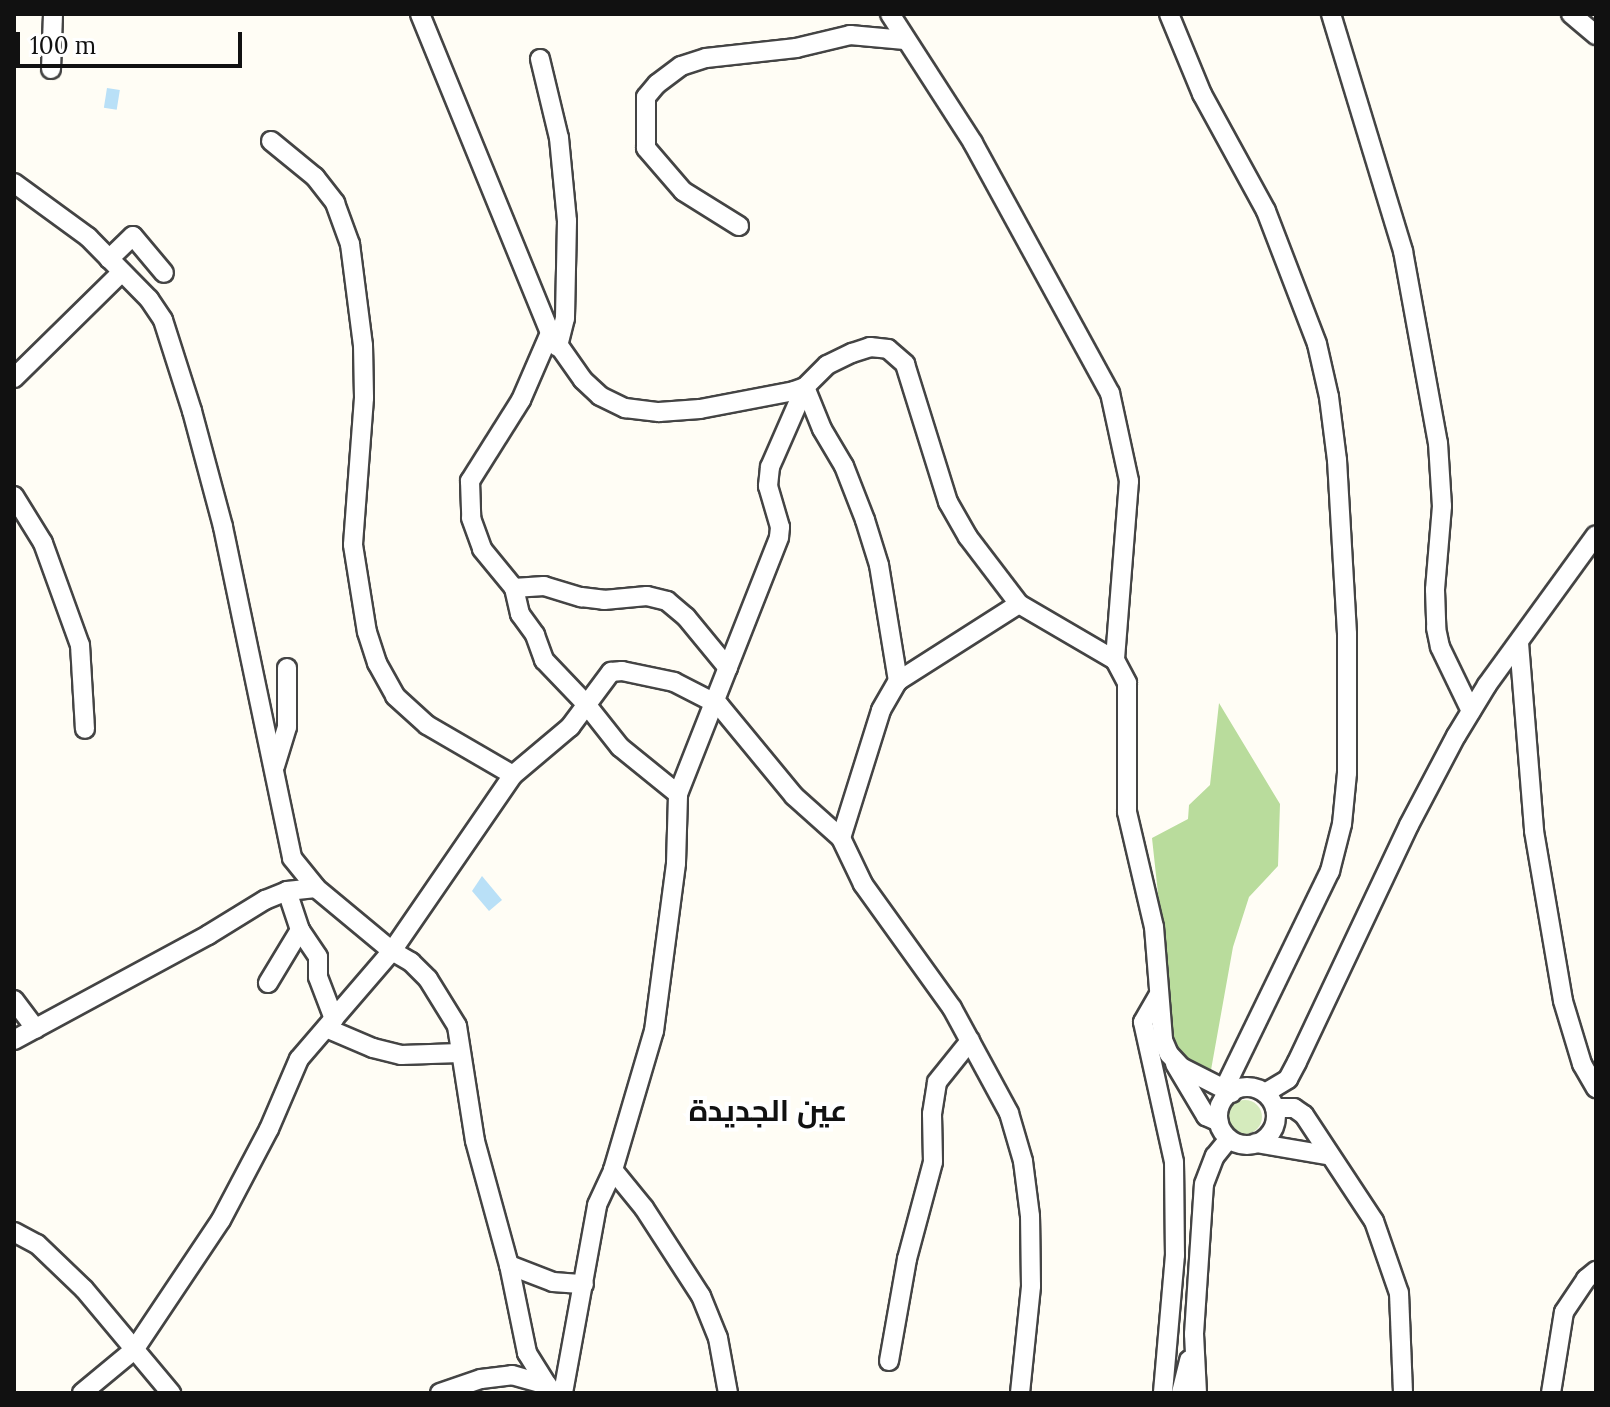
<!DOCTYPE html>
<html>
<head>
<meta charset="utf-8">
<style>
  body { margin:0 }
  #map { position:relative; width:1610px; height:1407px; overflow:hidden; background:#fffdf5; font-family:Lora,Cairo,serif }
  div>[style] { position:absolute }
  .green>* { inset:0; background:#d5ebbd }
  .round { border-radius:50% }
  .forest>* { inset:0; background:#b9dc9c }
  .water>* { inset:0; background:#b9e0f7; transform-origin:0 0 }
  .roads { filter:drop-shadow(2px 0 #444) drop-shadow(-2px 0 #444) drop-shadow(0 2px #444) drop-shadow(0 -2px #444) }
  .minor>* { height:18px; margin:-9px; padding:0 9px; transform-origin:9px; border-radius:9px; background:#fff }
  .minor>.ring { margin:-9px; padding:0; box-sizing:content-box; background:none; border:18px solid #fff; border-radius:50% }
  span { translate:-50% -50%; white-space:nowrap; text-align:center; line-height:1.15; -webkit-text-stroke:8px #fff; paint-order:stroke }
  .quarter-label { font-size:30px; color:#111; font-weight:700 }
  .frame { position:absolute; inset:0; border:16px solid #111; pointer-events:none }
  .scale { position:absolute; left:16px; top:32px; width:226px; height:36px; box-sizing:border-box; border:4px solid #111; border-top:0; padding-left:10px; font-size:24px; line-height:28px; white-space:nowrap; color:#111; -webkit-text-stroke:6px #fff; paint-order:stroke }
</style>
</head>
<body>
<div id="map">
  <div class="green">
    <div class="round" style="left:1228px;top:1100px;width:34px;height:34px"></div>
  </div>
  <div class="forest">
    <div style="clip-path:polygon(1219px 703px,1280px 804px,1278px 866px,1249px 897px,1233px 947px,1211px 1070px,1188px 1061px,1174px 1042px,1152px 838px,1188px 819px,1189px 805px,1210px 785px)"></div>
  </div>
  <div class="water">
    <div style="left:107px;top:88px;width:13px;height:20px;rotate:9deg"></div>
    <div style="clip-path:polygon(482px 876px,502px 900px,489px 911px,472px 891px)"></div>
  </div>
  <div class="roads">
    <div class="minor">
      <div style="left:420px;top:14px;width:344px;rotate:67.8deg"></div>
      <div style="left:550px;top:333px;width:57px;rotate:54.9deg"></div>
      <div style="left:583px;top:380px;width:23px;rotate:43deg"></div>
      <div style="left:600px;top:396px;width:28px;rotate:26deg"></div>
      <div style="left:625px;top:408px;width:34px;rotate:7deg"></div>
      <div style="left:659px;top:412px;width:41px;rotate:-4.2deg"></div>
      <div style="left:700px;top:409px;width:96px;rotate:-10.8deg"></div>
      <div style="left:794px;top:391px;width:12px;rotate:-20deg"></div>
      <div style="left:805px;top:387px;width:31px;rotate:-45deg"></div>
      <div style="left:827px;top:365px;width:28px;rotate:-26deg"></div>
      <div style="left:852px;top:353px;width:19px;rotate:-18deg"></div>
      <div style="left:870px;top:347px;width:18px;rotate:6deg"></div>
      <div style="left:888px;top:349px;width:23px;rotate:41deg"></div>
      <div style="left:905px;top:364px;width:145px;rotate:72.7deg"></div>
      <div style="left:948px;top:502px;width:40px;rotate:60.3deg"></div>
      <div style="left:968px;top:537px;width:84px;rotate:52.7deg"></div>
      <div style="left:890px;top:14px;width:153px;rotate:57.2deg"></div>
      <div style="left:973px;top:143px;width:285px;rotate:61.3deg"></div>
      <div style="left:1110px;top:393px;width:90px;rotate:77.8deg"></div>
      <div style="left:1129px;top:481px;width:180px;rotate:94.5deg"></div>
      <div style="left:1169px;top:14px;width:87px;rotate:67.6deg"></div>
      <div style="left:1202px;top:94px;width:133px;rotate:61.3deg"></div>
      <div style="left:1266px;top:211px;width:142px;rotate:69deg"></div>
      <div style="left:1317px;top:344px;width:54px;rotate:77.2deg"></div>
      <div style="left:1329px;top:397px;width:64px;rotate:82.8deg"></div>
      <div style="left:1337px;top:460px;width:174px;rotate:86.7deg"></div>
      <div style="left:1347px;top:634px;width:139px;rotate:90deg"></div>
      <div style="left:1347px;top:773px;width:51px;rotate:95.6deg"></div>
      <div style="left:1342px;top:824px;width:49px;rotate:104.3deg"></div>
      <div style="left:1330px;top:871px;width:242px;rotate:115.9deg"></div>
      <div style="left:1331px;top:14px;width:248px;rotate:73.1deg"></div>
      <div style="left:1403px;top:251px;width:195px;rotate:79.7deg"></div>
      <div style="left:1438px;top:443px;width:63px;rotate:86.4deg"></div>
      <div style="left:1442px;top:506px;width:84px;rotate:94.8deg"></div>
      <div style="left:1435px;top:590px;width:38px;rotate:88deg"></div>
      <div style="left:1436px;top:628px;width:19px;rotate:78deg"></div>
      <div style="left:1440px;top:647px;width:71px;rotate:64.2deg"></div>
      <div style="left:1571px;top:14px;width:33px;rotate:40deg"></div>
      <div style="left:540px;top:59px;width:81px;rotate:76.5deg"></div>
      <div style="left:559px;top:138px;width:83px;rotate:84.5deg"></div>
      <div style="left:567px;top:221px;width:97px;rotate:91.2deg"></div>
      <div style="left:565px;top:318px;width:30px;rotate:104deg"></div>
      <div style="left:51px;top:69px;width:55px;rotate:-87.9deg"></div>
      <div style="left:271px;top:141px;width:57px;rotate:39.3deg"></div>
      <div style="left:315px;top:177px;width:33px;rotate:52deg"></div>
      <div style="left:335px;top:203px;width:44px;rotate:69.9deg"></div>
      <div style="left:350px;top:244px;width:102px;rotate:82.7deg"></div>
      <div style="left:363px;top:345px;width:53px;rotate:88.9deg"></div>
      <div style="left:364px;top:398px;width:147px;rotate:94.3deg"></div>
      <div style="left:353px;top:545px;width:88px;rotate:80.9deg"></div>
      <div style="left:367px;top:632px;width:33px;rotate:72deg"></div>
      <div style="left:377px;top:663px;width:38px;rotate:61deg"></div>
      <div style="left:395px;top:696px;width:43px;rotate:42.2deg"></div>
      <div style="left:427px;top:725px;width:99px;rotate:30.2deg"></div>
      <div style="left:14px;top:183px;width:92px;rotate:36.1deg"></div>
      <div style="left:88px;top:237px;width:87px;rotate:45.5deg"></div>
      <div style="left:149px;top:299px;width:25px;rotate:56deg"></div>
      <div style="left:163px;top:320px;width:96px;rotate:72.3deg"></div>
      <div style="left:192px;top:411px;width:120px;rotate:75deg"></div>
      <div style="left:223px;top:527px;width:338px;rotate:78.2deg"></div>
      <div style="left:292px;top:858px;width:38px;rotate:51deg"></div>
      <div style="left:316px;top:888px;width:99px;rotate:39.7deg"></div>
      <div style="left:392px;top:951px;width:214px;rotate:-55.5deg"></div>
      <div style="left:513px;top:775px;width:75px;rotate:-40.1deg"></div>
      <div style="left:570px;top:727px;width:69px;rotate:-53.3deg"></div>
      <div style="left:611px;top:672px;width:11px;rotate:-5deg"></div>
      <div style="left:622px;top:671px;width:53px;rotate:11.9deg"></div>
      <div style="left:674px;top:682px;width:51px;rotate:27.1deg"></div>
      <div style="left:719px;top:705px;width:118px;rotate:50.5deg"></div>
      <div style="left:794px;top:796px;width:63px;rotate:41.8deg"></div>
      <div style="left:739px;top:226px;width:66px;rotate:-148deg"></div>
      <div style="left:683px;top:191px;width:57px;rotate:-130.7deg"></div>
      <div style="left:646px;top:148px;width:51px;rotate:-90deg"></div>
      <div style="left:646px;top:97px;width:17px;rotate:-50deg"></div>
      <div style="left:657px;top:84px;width:30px;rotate:-37deg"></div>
      <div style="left:681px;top:66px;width:26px;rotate:-18deg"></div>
      <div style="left:706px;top:58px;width:91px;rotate:-6.3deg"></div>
      <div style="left:796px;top:48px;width:56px;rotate:-13.5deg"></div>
      <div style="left:850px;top:35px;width:55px;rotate:5.2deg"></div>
      <div style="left:109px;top:259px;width:33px;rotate:-44deg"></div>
      <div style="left:133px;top:236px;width:48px;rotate:50deg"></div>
      <div style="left:550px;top:333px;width:73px;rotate:113.4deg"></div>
      <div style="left:521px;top:400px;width:96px;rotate:122.2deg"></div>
      <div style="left:470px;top:481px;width:37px;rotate:88deg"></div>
      <div style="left:471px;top:518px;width:33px;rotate:70deg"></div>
      <div style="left:482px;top:549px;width:50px;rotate:50.6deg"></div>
      <div style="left:514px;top:588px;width:27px;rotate:77deg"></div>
      <div style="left:520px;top:614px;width:26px;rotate:54deg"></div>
      <div style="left:535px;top:635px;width:27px;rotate:70deg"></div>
      <div style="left:544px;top:660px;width:61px;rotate:46.3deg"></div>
      <div style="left:586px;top:704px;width:55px;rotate:51.7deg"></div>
      <div style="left:620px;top:747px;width:75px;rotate:39deg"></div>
      <div style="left:14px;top:378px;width:151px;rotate:-44.5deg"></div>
      <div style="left:805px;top:387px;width:45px;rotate:68deg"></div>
      <div style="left:822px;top:429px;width:43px;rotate:59.3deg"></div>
      <div style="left:844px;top:466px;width:58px;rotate:68.7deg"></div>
      <div style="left:865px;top:520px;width:47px;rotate:72.7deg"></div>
      <div style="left:879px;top:565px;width:118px;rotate:80.7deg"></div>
      <div style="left:14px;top:496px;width:55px;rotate:58.3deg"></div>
      <div style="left:43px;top:543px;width:109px;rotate:70.1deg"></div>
      <div style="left:80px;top:645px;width:84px;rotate:86.6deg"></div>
      <div style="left:514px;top:588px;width:30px;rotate:-4deg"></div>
      <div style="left:544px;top:586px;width:39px;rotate:17deg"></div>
      <div style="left:581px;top:597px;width:23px;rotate:7deg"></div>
      <div style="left:604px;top:600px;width:43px;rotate:-5.3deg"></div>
      <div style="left:647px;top:596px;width:21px;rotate:14deg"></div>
      <div style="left:667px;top:601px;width:25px;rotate:40deg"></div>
      <div style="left:686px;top:617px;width:66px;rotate:50.5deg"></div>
      <div style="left:1519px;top:643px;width:189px;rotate:85.4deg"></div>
      <div style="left:1534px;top:831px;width:172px;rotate:80.3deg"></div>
      <div style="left:1563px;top:1001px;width:66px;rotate:73.2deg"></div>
      <div style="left:1582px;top:1064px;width:28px;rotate:60deg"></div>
      <div style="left:275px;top:766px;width:41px;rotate:-72.9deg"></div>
      <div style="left:287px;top:727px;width:59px;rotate:-90deg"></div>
      <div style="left:300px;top:930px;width:32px;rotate:56deg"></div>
      <div style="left:318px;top:957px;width:20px;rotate:90deg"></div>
      <div style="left:318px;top:977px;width:45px;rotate:69.1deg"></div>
      <div style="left:268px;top:983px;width:62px;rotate:-58.9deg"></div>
      <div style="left:300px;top:930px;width:41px;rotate:-108.4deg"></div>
      <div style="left:1158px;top:996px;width:30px;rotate:120deg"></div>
      <div style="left:1143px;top:1022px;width:143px;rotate:77.5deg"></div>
      <div style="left:1174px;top:1162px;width:93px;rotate:89.4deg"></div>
      <div style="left:1175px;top:1255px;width:139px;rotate:95deg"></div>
      <div style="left:14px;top:1000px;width:36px;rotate:53deg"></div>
      <div style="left:326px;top:1028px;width:51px;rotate:23.1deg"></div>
      <div style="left:373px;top:1048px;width:29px;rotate:14deg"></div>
      <div style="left:401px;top:1055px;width:59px;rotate:-1.9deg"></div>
      <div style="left:14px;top:1040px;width:221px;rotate:-28.4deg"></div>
      <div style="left:208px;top:935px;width:67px;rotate:-31.6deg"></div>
      <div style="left:265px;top:900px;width:24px;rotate:-22deg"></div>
      <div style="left:287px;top:891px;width:29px;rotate:-6deg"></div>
      <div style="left:1175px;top:1064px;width:61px;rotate:59.2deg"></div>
      <div style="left:1206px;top:1116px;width:14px;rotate:25deg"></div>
      <div class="ring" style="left:1218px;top:1087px;width:40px;height:40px"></div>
      <div style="left:1265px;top:1093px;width:27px;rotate:-31deg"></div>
      <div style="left:1288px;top:1079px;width:19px;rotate:-62deg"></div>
      <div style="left:1297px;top:1062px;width:262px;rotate:-64.7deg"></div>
      <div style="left:1409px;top:825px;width:101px;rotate:-62.2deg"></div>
      <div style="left:1456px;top:736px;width:60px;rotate:-58.7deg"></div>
      <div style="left:1487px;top:685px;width:185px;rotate:-54deg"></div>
      <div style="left:1275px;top:1108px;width:19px"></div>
      <div style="left:1294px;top:1108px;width:12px;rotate:35deg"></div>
      <div style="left:1304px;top:1115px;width:127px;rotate:56.6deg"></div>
      <div style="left:1374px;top:1221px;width:76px;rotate:70.9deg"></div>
      <div style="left:1399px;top:1293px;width:100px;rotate:87.7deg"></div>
      <div style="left:1256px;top:1143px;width:72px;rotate:9.6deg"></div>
      <div style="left:613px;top:1170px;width:49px;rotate:50.8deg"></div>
      <div style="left:644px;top:1208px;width:105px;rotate:57.1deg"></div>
      <div style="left:701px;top:1296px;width:45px;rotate:68deg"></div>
      <div style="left:718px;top:1338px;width:56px;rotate:79.7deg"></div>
      <div style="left:14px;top:1232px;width:26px;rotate:28deg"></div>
      <div style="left:37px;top:1244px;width:65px;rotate:43.8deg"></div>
      <div style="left:84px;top:1289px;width:136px;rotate:50.1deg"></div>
      <div style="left:509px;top:1265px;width:47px;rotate:21.1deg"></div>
      <div style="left:553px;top:1282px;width:31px;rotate:4deg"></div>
      <div style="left:889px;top:1361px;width:104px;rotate:-80deg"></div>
      <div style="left:907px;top:1259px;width:100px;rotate:-75deg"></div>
      <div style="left:933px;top:1162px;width:48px;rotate:-91.2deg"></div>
      <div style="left:932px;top:1114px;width:32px;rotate:-81deg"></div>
      <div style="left:937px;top:1082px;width:53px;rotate:-51.2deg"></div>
      <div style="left:82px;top:1393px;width:67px;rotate:-39.6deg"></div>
      <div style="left:134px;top:1350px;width:156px;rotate:-56.2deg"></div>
      <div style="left:221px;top:1220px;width:103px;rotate:-62.2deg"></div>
      <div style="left:269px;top:1129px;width:76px;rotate:-66.8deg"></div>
      <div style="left:299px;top:1059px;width:143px;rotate:-49.3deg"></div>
      <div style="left:392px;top:951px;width:22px;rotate:30deg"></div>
      <div style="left:411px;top:962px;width:24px;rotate:45deg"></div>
      <div style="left:428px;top:979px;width:55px;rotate:58.3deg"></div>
      <div style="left:457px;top:1026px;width:116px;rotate:81.1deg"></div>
      <div style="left:475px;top:1141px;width:129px;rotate:74.7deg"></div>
      <div style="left:509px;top:1265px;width:90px;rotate:78.4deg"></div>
      <div style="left:527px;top:1353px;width:47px;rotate:58deg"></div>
      <div style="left:440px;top:1393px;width:43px;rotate:-18.9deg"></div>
      <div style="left:481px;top:1379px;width:31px;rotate:-7deg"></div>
      <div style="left:512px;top:1375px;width:37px;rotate:16deg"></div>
      <div style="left:563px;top:1393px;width:191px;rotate:-79.7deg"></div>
      <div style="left:597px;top:1205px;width:38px;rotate:-65deg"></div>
      <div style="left:613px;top:1170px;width:145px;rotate:-73.6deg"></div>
      <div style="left:654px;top:1031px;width:169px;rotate:-82.5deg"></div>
      <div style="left:676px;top:863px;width:69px;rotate:-88.3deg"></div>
      <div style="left:678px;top:794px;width:276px;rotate:-68.5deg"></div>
      <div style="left:779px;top:537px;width:10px;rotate:-84deg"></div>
      <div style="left:780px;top:527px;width:43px;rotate:-106.3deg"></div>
      <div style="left:768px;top:486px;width:19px;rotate:-84deg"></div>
      <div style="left:770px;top:467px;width:87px;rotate:-66.4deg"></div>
      <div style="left:1020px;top:1393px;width:108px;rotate:-84.1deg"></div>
      <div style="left:1031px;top:1286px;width:70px;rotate:-90.8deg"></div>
      <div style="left:1030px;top:1216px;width:55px;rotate:-97.3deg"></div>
      <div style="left:1023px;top:1161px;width:50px;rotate:-106.3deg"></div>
      <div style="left:1009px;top:1113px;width:119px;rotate:-118.5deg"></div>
      <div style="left:952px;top:1008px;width:153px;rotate:-125.7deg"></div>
      <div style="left:863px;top:884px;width:51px;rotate:-115.6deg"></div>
      <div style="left:841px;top:838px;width:134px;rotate:-72.6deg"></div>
      <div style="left:881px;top:710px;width:34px;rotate:-60deg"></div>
      <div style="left:898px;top:681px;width:143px;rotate:-32.5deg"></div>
      <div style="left:1019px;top:604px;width:111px;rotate:30.3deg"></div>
      <div style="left:1115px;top:660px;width:26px;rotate:62deg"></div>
      <div style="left:1127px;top:683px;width:129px;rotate:90deg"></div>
      <div style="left:1127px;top:812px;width:118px;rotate:76.8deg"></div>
      <div style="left:1154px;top:927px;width:113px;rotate:85.4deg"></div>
      <div style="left:1163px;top:1040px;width:15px;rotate:67deg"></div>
      <div style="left:1169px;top:1054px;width:18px;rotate:47deg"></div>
      <div style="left:1181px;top:1067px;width:57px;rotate:27deg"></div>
      <div style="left:1181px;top:1393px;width:34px;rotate:-76deg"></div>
      <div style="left:1197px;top:1393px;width:59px;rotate:-92.9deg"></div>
      <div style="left:1194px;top:1334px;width:150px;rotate:-86.2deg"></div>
      <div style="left:1204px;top:1184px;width:30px;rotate:-69deg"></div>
      <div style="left:1215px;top:1156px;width:22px;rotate:-51deg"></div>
      <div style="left:1551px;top:1393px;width:82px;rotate:-80.9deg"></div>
      <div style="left:1564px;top:1312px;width:40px;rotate:-56deg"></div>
      <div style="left:1586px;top:1279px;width:13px;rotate:-39deg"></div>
    </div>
  </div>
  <div class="quarter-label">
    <span style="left:768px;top:1110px">عين الجديدة</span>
  </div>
  <div class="frame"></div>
  <div class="scale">100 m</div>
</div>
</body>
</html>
